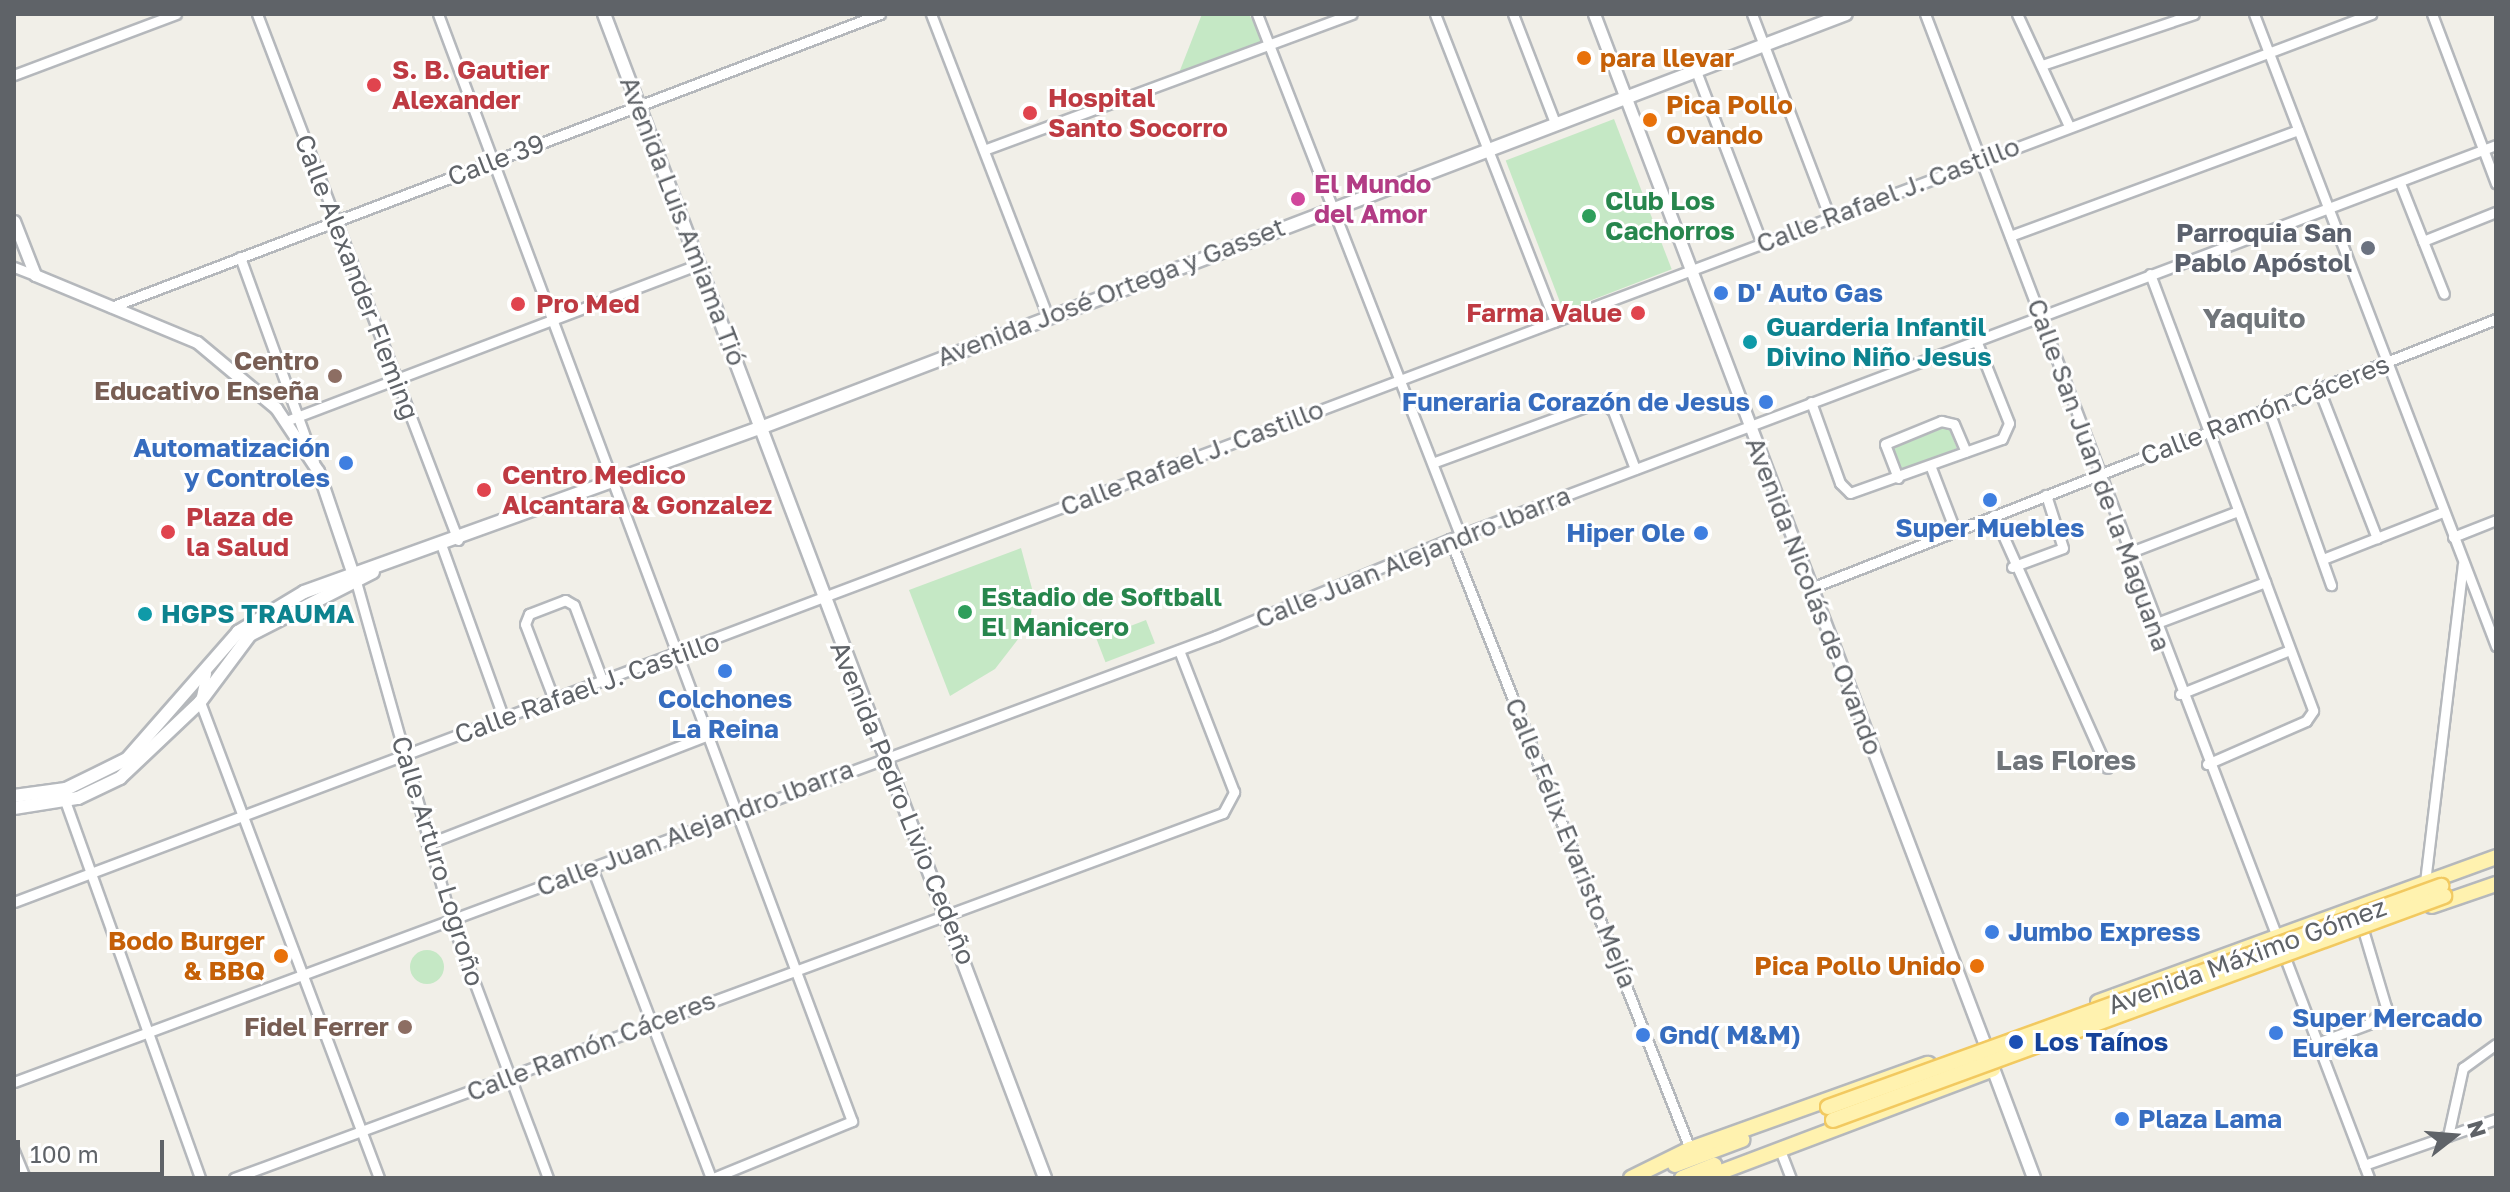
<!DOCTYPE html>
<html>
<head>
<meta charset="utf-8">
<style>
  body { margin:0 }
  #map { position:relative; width:2510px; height:1192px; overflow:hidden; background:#f1efe8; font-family:"Golos Text",sans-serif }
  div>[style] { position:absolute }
  .green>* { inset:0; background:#c5e8c5; transform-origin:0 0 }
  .round { border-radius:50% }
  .roads { filter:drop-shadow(2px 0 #b5b8bc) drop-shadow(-2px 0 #b5b8bc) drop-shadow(0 2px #b5b8bc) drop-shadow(0 -2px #b5b8bc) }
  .minor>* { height:9px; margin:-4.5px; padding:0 4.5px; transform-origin:4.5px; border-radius:4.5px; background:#fff }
  .tertiary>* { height:11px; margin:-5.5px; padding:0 5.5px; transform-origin:5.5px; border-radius:5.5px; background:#fff }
  .secondary>* { height:12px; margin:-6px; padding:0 6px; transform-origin:6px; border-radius:6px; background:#fff }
  .primary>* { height:14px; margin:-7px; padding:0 7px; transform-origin:7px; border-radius:7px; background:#fff2af }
  .bridges { filter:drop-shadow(2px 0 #f2c960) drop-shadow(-2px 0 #f2c960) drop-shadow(0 2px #f2c960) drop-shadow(0 -2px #f2c960) }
  .primary-bridge>* { height:14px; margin:-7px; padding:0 7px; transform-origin:7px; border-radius:7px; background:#fff2af }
  .dots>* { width:22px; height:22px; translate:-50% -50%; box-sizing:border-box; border:4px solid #fff; border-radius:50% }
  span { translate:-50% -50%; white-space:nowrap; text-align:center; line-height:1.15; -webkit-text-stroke:6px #fff; paint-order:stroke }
  .food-label { font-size:26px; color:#c56008; font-weight:700 }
  .left { translate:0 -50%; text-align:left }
  .right { translate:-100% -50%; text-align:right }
  .health-label { font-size:26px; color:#be3a42; font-weight:700 }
  .street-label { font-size:26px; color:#5f6368 }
  .hotel-label { font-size:26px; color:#b23c85; font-weight:700 }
  .leisure-label { font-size:26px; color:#27864d; font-weight:700 }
  .worship-label { font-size:26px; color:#5b616d; font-weight:700 }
  .shop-label { font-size:26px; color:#366cbe; font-weight:700 }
  .culture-label { font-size:26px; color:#0d838f; font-weight:700 }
  .education-label { font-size:26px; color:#785e54; font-weight:700 }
  .transit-label { font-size:26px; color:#164399; font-weight:700 }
  .neighbourhood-label { font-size:28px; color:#70757a; font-weight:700 }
  .frame { position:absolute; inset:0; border:16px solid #5f6368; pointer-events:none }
  .north { position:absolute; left:2414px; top:1096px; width:80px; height:80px; -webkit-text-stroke:6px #fff; paint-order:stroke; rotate:73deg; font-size:22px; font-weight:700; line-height:32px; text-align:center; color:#5f6368 }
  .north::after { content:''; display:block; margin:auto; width:28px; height:36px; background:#5f6368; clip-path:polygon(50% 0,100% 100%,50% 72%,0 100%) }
  .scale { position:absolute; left:16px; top:1140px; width:148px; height:36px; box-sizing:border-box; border:4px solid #5f6368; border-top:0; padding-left:10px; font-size:24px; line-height:28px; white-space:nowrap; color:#5f6368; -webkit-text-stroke:6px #fff; paint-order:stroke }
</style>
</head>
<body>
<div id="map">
  <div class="green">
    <div style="clip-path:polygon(1202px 14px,1249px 14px,1266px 47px,1177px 78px)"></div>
    <div style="left:1614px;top:119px;width:161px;height:116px;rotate:69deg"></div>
    <div style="left:1948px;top:426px;width:24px;height:59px;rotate:68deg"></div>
    <div style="clip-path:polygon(1021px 548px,1034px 596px,1029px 625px,995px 669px,950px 696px,909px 590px)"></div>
    <div style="left:1146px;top:620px;width:25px;height:53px;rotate:69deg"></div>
    <div class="round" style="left:410px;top:950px;width:34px;height:34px"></div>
  </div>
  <div class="roads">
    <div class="minor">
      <div style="left:257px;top:14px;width:563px;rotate:69.09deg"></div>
      <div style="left:438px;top:14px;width:1182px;rotate:69.5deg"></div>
      <div style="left:852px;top:1121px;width:150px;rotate:157.7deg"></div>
      <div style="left:931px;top:14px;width:325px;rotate:68.9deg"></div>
      <div style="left:1257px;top:14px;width:559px;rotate:68.71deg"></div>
      <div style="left:1435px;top:14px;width:330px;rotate:68.7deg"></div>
      <div style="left:1513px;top:14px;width:117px;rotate:68.9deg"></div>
      <div style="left:1752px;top:14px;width:218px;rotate:69.1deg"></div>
      <div style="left:1925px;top:14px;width:1246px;rotate:69.12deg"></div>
      <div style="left:2017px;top:14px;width:123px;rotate:65.1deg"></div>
      <div style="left:2254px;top:14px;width:677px;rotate:69.05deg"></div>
      <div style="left:2432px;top:14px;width:181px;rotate:69.3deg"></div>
      <div style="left:2042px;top:65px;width:160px;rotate:-18.5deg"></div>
      <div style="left:1696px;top:71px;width:185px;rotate:69.1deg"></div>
      <div style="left:14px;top:75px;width:173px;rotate:-20.6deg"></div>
      <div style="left:984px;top:150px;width:392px;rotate:-20.3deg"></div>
      <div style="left:2400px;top:183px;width:119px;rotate:68.4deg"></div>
      <div style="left:2010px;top:236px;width:307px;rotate:-20.2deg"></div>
      <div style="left:2423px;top:241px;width:79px;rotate:-21.7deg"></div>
      <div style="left:240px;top:257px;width:217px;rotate:70.1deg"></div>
      <div style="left:14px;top:267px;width:22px;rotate:21deg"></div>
      <div style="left:2150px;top:274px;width:466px;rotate:69.5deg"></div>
      <div style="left:2313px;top:711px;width:12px;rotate:125deg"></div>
      <div style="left:2306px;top:721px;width:108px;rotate:156.5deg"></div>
      <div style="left:111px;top:307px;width:823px;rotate:-20.86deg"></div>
      <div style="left:2320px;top:392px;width:157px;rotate:68.7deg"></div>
      <div style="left:1811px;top:402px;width:86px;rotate:70.3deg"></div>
      <div style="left:1840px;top:483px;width:14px;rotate:45deg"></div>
      <div style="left:1850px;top:493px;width:161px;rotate:-19.6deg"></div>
      <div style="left:2002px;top:439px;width:17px;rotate:-66deg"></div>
      <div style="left:2009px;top:423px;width:89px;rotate:-111.7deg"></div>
      <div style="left:2269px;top:411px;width:185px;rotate:70.4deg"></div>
      <div style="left:286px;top:421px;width:442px;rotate:-20.8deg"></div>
      <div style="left:1435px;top:462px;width:178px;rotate:-20.1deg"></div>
      <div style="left:1602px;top:401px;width:15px;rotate:42deg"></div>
      <div style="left:1613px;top:411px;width:62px;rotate:69.2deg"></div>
      <div style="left:1930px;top:465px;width:70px;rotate:69deg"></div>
      <div style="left:1898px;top:478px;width:36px;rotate:-111deg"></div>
      <div style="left:1885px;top:444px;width:61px;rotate:-22.3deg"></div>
      <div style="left:1941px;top:421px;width:13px;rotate:13deg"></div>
      <div style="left:1954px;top:424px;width:30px;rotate:67deg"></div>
      <div style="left:1994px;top:515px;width:277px;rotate:65.9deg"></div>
      <div style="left:2453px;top:537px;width:46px;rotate:-21.6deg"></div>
      <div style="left:1450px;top:539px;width:656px;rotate:68.52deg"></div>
      <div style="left:442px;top:547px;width:183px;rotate:70.2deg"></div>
      <div style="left:2128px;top:553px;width:118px;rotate:-20.9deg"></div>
      <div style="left:2323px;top:559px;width:129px;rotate:-21.4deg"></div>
      <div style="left:2012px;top:567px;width:54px;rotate:-20.4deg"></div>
      <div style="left:2063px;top:548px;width:56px;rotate:-107.8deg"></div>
      <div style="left:357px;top:585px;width:348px;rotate:74.3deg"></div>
      <div style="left:451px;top:920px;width:276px;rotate:69.4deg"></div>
      <div style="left:1811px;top:588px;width:736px;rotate:-21.44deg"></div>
      <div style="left:2154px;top:624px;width:119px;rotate:-20.7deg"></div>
      <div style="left:206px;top:673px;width:30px;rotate:102deg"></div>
      <div style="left:200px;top:702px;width:509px;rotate:69.39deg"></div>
      <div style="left:2180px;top:694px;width:118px;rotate:-21.8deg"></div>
      <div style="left:554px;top:700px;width:81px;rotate:-110.9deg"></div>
      <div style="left:525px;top:624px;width:11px;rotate:-68deg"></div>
      <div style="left:529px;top:614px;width:39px;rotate:-21deg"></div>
      <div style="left:565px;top:600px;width:10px;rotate:29deg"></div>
      <div style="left:574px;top:605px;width:82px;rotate:69.4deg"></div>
      <div style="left:64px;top:798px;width:404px;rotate:70.3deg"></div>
      <div style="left:427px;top:844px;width:304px;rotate:-21.2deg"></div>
      <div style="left:592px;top:868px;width:332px;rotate:69deg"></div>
      <div style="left:2425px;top:882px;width:320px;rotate:-83.2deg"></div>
      <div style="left:14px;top:902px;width:2519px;rotate:-20.64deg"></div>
      <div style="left:2317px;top:1043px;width:54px;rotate:-20.4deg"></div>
      <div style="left:2368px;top:1024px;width:25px;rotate:-43deg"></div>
      <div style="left:2386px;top:1007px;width:80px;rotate:-106.6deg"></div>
      <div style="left:14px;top:1082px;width:1282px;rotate:-20.36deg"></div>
      <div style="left:1216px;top:636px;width:253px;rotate:-22.5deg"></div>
      <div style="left:1450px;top:539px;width:1118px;rotate:-20.64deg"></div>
      <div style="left:2448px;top:1136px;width:70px;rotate:-77.6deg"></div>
      <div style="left:2463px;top:1068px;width:41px;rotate:-36deg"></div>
      <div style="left:1780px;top:1150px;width:30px;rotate:69deg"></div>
      <div style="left:14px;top:1151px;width:29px;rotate:68deg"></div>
      <div style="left:2364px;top:1165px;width:140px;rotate:-19.2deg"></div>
      <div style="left:234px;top:1178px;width:1054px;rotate:-20.26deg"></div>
      <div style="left:1223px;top:813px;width:24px;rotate:-62deg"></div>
      <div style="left:1234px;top:792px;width:152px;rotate:-111.2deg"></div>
    </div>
    <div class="tertiary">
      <div style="left:1594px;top:14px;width:1103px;rotate:69.23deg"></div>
      <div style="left:14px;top:221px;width:58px;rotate:68.7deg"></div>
      <div style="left:35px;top:275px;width:175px;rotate:22.5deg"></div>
      <div style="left:197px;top:342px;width:103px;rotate:39.9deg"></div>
      <div style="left:276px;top:408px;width:76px;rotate:56.3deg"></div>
      <div style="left:318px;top:471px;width:115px;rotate:71.3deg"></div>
    </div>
    <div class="secondary">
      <div style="left:604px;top:14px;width:1245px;rotate:69.25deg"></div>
      <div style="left:14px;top:796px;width:52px;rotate:-7.7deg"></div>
      <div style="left:66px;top:789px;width:68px;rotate:-26.2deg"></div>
      <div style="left:127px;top:759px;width:169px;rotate:-48.8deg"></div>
      <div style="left:238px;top:632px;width:77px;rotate:-31.2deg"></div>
      <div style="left:304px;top:592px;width:485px;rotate:-19.8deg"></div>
      <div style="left:760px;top:428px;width:1162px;rotate:-20.87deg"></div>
      <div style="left:14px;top:808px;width:65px;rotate:-8.9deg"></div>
      <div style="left:78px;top:798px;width:47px;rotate:-25.5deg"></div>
      <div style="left:120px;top:778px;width:110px;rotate:-43.5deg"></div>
      <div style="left:200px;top:702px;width:84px;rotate:-53.3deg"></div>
      <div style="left:250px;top:635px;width:138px;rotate:-27.1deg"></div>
      <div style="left:1991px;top:1063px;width:123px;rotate:69.5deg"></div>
    </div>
    <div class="primary">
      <div style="left:2432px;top:906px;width:68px;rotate:-19deg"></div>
      <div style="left:2098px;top:1002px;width:424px;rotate:-20deg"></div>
      <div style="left:1675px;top:1165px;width:72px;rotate:-20.5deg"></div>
      <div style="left:1631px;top:1178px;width:66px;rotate:-26.2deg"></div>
      <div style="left:1690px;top:1149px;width:253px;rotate:-19.7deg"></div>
      <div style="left:1682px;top:1178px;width:35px;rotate:-22deg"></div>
      <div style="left:1705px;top:1178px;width:308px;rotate:-20.7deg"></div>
    </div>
  </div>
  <div class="bridges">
    <div class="primary-bridge">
      <div style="left:1828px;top:1107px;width:652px;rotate:-19.83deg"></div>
      <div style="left:1833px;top:1120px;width:651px;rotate:-20.13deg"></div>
    </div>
  </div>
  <div class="dots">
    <div style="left:1584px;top:58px;background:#e8710a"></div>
    <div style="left:374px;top:85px;background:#e0444e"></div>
    <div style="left:1030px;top:113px;background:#e0444e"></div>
    <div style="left:1650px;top:120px;background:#e8710a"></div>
    <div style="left:1298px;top:199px;background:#d1479c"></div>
    <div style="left:1589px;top:216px;background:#2e9e5b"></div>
    <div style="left:2368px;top:248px;background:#6b7280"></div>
    <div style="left:1721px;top:293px;background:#3f7fe0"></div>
    <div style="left:518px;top:304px;background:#e0444e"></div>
    <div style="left:1638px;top:313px;background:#e0444e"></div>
    <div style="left:1750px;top:342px;background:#0f9aa8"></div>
    <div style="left:335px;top:376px;background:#8d6e63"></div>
    <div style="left:1766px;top:402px;background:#3f7fe0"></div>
    <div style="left:346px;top:463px;background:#3f7fe0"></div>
    <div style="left:484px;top:490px;background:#e0444e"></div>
    <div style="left:1990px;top:500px;background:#3f7fe0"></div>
    <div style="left:168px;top:532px;background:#e0444e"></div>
    <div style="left:1701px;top:533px;background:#3f7fe0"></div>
    <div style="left:965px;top:612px;background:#2e9e5b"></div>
    <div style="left:145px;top:614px;background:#0f9aa8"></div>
    <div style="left:725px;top:671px;background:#3f7fe0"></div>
    <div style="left:1992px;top:932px;background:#3f7fe0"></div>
    <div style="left:281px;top:956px;background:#e8710a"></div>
    <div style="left:1977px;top:966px;background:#e8710a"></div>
    <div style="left:405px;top:1027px;background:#8d6e63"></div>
    <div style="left:2276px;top:1033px;background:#3f7fe0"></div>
    <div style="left:1643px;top:1035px;background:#3f7fe0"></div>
    <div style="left:2016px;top:1042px;background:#1a4fb4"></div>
    <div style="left:2122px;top:1119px;background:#3f7fe0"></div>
  </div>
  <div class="food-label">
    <span class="left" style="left:1600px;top:58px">para llevar</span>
    <span class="left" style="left:1666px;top:120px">Pica Pollo<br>Ovando</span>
    <span class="right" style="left:265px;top:956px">Bodo Burger<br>&amp; BBQ</span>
    <span class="right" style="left:1961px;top:966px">Pica Pollo Unido</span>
  </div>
  <div class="health-label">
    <span class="left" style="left:392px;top:85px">S. B. Gautier<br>Alexander</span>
    <span class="left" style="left:1048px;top:113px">Hospital<br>Santo Socorro</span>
    <span class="left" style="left:536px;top:304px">Pro Med</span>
    <span class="right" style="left:1622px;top:313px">Farma Value</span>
    <span class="left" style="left:502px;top:490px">Centro Medico<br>Alcantara &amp; Gonzalez</span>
    <span class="left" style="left:186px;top:532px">Plaza de<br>la Salud</span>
  </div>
  <div class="street-label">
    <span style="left:496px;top:160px;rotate:-21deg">Calle 39</span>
    <span style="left:1888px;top:195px;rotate:-21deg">Calle Rafael J. Castillo</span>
    <span style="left:683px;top:221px;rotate:69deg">Avenida Luis Amiama Tió</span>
    <span style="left:357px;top:277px;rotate:69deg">Calle Alexander Fleming</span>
    <span style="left:1111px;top:292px;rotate:-21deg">Avenida José Ortega y Gasset</span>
    <span style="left:2265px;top:410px;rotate:-21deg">Calle Ramón Cáceres</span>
    <span style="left:1192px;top:458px;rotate:-21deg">Calle Rafael J. Castillo</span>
    <span style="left:2099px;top:475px;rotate:70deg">Calle San Juan de la Maguana</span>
    <span style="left:1413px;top:557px;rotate:-22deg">Calle Juan Alejandro lbarra</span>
    <span style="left:1814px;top:596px;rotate:69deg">Avenida Nicolás de Ovando</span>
    <span style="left:587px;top:688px;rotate:-20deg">Calle Rafael J. Castillo</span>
    <span style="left:903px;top:803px;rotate:68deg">Avenida Pedro Livio Cedeño</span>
    <span style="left:695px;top:828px;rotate:-21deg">Calle Juan Alejandro lbarra</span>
    <span style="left:1571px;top:843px;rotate:68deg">Calle Félix Evaristo Mejía</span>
    <span style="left:438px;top:861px;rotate:73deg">Calle Arturo Logroño</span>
    <span style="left:2247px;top:956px;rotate:-20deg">Avenida Máximo Gómez</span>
    <span style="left:591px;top:1046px;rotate:-21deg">Calle Ramón Cáceres</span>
  </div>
  <div class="hotel-label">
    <span class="left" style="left:1314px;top:199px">El Mundo<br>del Amor</span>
  </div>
  <div class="leisure-label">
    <span class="left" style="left:1605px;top:216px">Club Los<br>Cachorros</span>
    <span class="left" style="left:981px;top:612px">Estadio de Softball<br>El Manicero</span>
  </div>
  <div class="worship-label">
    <span class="right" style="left:2352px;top:248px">Parroquia San<br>Pablo Apóstol</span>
  </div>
  <div class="shop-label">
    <span class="left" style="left:1737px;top:293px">D' Auto Gas</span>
    <span class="right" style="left:1750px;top:402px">Funeraria Corazón de Jesus</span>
    <span class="right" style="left:330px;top:463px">Automatización<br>y Controles</span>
    <span style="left:1990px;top:528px">Super Muebles</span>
    <span class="right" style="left:1685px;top:533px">Hiper Ole</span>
    <span style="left:725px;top:714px">Colchones<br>La Reina</span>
    <span class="left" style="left:2008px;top:932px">Jumbo Express</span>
    <span class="left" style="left:2292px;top:1033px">Super Mercado<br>Eureka</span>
    <span class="left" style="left:1659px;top:1035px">Gnd( M&amp;M)</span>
    <span class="left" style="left:2138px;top:1119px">Plaza Lama</span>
  </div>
  <div class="culture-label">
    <span class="left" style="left:1766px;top:342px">Guarderia Infantil<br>Divino Niño Jesus</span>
    <span class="left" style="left:161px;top:614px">HGPS TRAUMA</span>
  </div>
  <div class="education-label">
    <span class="right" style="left:319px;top:376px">Centro<br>Educativo Enseña</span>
    <span class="right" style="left:389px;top:1027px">Fidel Ferrer</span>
  </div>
  <div class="transit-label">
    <span class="left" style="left:2034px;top:1042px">Los Taínos</span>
  </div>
  <div class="neighbourhood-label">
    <span style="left:2254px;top:318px">Yaquito</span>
    <span style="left:2066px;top:760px">Las Flores</span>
  </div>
  <div class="frame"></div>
  <div class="north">N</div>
  <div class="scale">100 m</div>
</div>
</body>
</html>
